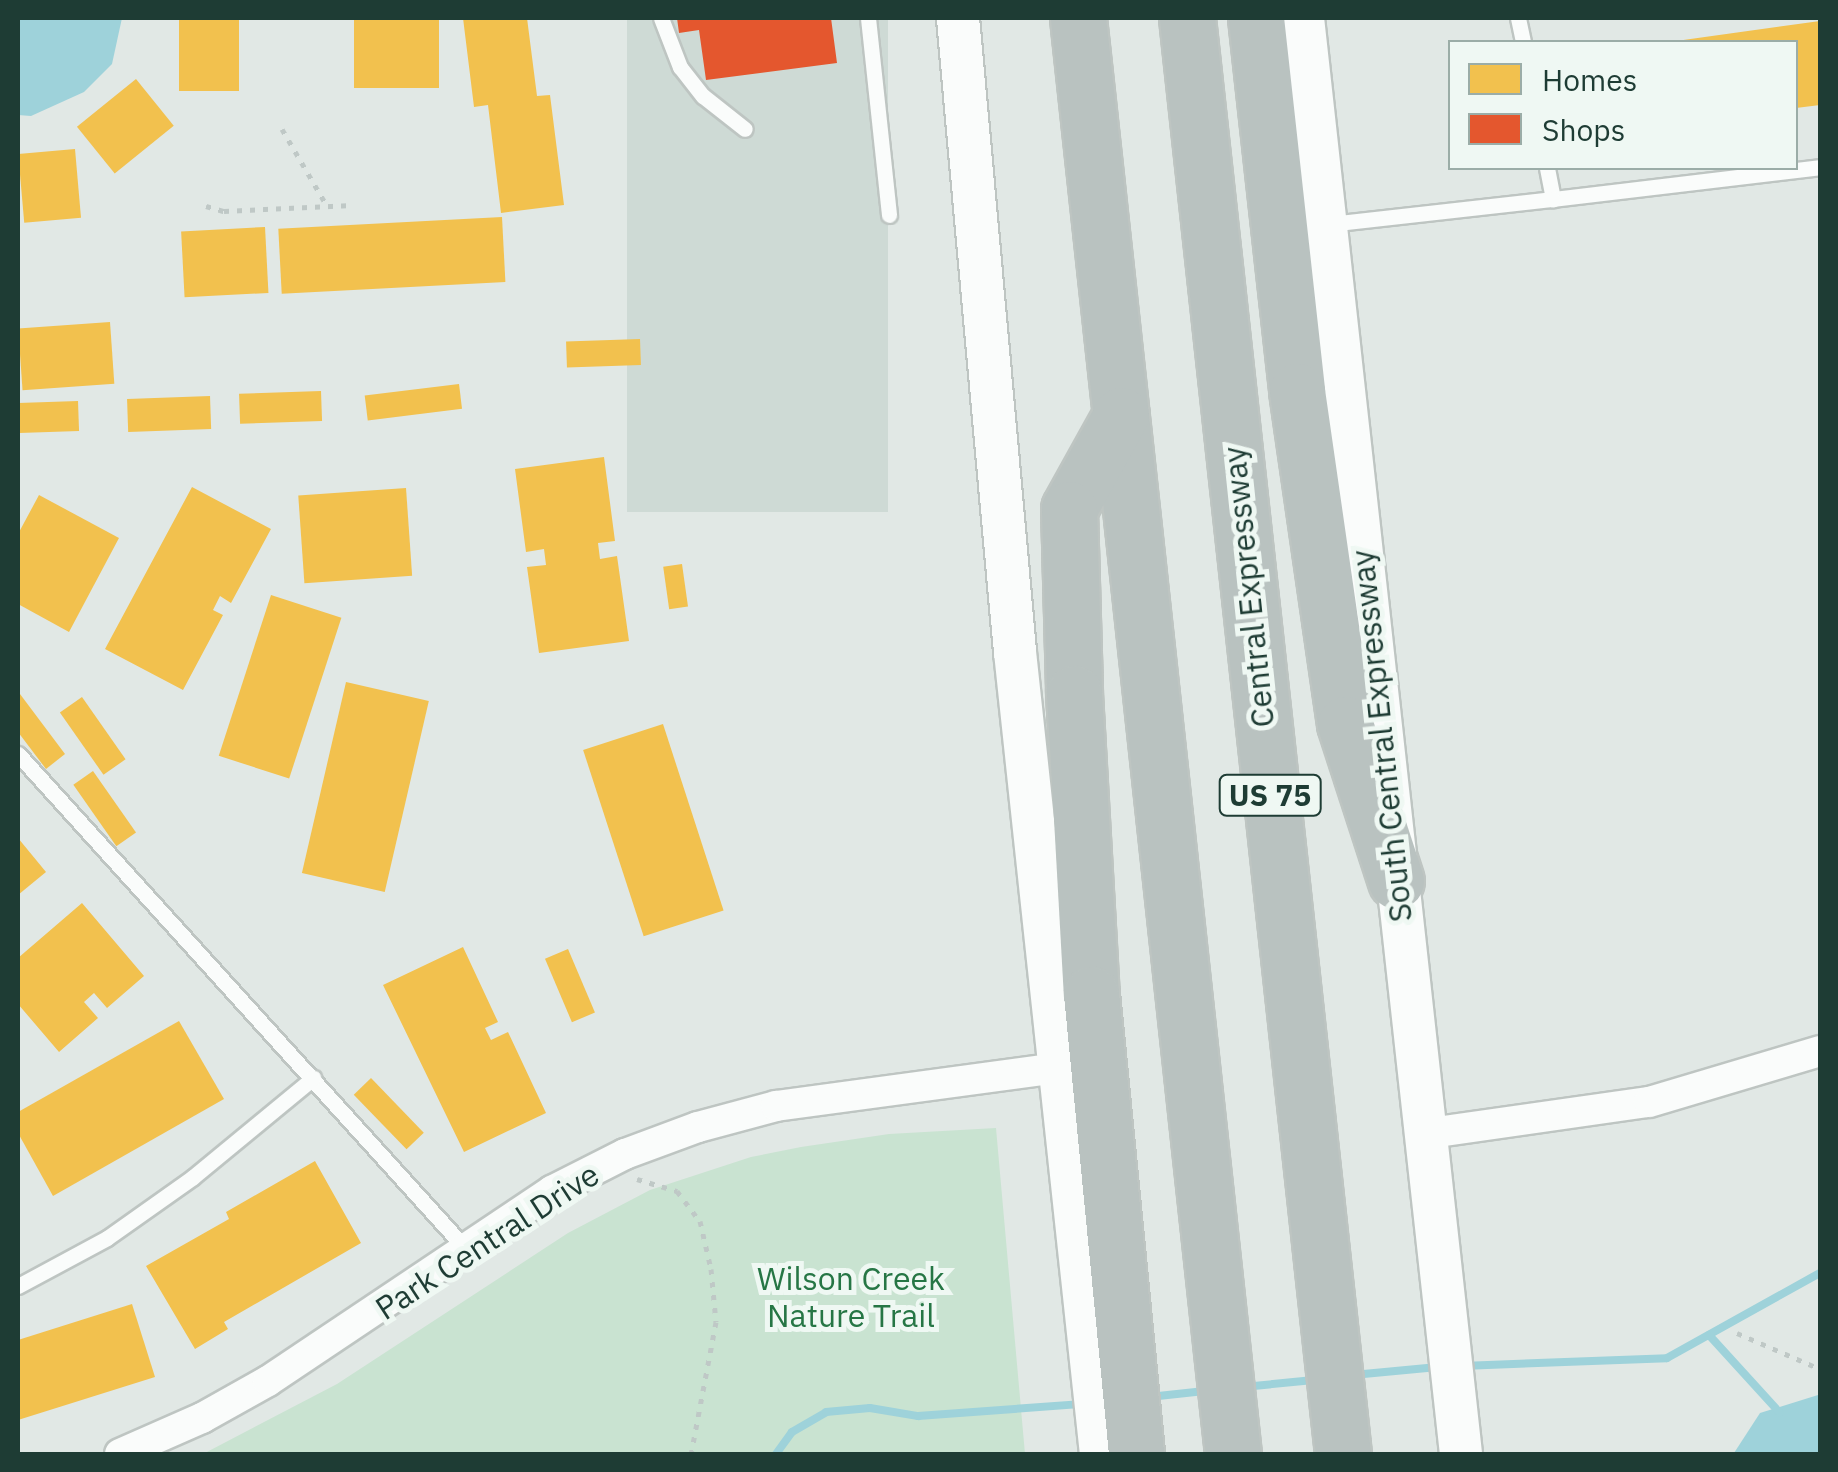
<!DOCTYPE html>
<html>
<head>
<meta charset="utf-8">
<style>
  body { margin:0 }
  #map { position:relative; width:1838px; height:1472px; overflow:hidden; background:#e1e8e5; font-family:"IBM Plex Sans",sans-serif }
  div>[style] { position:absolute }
  .built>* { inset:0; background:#cedad5; transform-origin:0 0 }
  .green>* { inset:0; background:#c9e3d1 }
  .water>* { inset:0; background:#9ed2da }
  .homes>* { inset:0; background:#f2c14e; transform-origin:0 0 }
  .shops>* { inset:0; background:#e4572e }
  .stream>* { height:8px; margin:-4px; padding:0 4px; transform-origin:4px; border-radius:4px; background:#9ed2da }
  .path>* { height:5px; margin-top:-2.5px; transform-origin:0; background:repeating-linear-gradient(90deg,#bfc8c6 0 5px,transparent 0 13px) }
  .roads { filter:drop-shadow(2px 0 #bec5c2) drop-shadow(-2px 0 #bec5c2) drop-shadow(0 2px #bec5c2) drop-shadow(0 -2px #bec5c2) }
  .service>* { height:15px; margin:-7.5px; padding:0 7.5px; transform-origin:7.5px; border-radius:7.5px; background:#fafcfb }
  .minor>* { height:30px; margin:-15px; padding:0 15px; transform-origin:15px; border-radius:15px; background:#fafcfb }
  .secondary>* { height:42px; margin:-21px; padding:0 21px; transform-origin:21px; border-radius:21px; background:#fafcfb }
  .motorway>* { height:55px; margin:-27.5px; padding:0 27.5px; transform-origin:27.5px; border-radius:27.5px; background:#b9c2c0 }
  span { translate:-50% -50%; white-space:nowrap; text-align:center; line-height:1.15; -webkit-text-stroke:10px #eff8f3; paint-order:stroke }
  .shield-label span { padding:2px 8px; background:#eff8f3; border:2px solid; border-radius:8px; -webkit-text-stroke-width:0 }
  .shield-label { font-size:30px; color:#1e3c34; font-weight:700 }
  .street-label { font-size:32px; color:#1e3c34 }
  .park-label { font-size:32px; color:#267645 }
  .frame { position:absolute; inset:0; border:20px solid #1e3c34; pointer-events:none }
  .legend { position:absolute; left:1448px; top:40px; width:350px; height:130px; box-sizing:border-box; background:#eff8f3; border:2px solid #9bada7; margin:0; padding:12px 18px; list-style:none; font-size:30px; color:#1e3c34 }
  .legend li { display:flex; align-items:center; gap:20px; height:50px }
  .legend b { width:50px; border:2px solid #9bada7 }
</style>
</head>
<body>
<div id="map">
  <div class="built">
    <div style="left:627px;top:18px;width:261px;height:494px"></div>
  </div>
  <div class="green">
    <div style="clip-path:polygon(996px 1128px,1025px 1454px,203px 1454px,337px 1384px,568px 1233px,650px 1190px,751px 1157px,801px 1147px,889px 1134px)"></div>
  </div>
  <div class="water">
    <div style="clip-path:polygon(18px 18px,122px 18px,112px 64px,84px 92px,31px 116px,18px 115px)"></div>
    <div style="clip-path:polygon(1818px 1395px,1820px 1454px,1734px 1453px,1760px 1413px)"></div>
  </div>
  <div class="homes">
    <div style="left:179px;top:18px;width:60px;height:73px"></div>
    <div style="left:354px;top:18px;width:85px;height:70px"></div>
    <div style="clip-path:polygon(463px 18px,527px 18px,537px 96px,550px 95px,564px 205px,501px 213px,488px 105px,474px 107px)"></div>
    <div style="clip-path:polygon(1820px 21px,1820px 105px,1796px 108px,1796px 42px,1669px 42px)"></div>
    <div style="left:136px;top:79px;width:60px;height:76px;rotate:51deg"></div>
    <div style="left:75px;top:149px;width:69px;height:57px;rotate:85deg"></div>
    <div style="left:502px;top:217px;width:65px;height:224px;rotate:87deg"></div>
    <div style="left:265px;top:227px;width:66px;height:84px;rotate:87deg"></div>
    <div style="left:110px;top:322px;width:62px;height:92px;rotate:86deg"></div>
    <div style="left:640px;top:339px;width:26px;height:74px;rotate:88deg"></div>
    <div style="left:459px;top:384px;width:25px;height:95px;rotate:83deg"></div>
    <div style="left:321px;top:391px;width:30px;height:82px;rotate:88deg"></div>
    <div style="left:210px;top:396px;width:33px;height:83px;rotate:88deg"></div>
    <div style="left:78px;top:401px;width:30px;height:60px;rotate:88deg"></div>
    <div style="clip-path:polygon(604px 457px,615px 541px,598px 543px,600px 559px,617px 556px,629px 641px,539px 653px,527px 567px,546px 565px,544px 549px,526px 552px,515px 469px)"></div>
    <div style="clip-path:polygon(192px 487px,271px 529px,231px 603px,220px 596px,213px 610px,223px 615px,183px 690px,105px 649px)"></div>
    <div style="left:406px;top:488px;width:88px;height:108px;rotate:86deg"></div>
    <div style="clip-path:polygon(39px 495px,119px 538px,69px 632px,18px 604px,18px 534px)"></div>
    <div style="left:682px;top:564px;width:43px;height:19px;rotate:82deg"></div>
    <div style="left:271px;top:595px;width:74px;height:169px;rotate:18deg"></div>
    <div style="left:346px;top:682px;width:85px;height:196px;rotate:13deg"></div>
    <div style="clip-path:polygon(20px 694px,65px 754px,46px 769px,18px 732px)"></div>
    <div style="left:82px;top:697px;width:76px;height:27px;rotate:55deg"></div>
    <div style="left:663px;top:724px;width:196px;height:84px;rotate:72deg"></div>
    <div style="left:93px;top:771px;width:75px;height:24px;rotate:55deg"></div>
    <div style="clip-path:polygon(18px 838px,46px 872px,18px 895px)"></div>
    <div style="clip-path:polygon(82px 903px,144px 976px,107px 1008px,94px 993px,84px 1002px,98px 1018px,59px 1052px,18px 1004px,18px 958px)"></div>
    <div style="clip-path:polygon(463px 947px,498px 1022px,485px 1028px,491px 1040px,508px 1032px,546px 1113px,464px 1152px,383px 985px)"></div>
    <div style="left:568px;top:949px;width:69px;height:25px;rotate:67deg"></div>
    <div style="clip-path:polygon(179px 1021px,224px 1099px,53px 1196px,18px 1133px,18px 1112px)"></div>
    <div style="left:371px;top:1078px;width:76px;height:24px;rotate:46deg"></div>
    <div style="clip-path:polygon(315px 1161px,361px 1243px,224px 1322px,228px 1329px,195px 1349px,146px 1266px,229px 1219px,226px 1212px)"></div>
    <div style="clip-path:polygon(132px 1304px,155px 1377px,18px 1420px,18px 1340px)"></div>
  </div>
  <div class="shops">
    <div style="clip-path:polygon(677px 18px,831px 18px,837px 63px,706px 80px,699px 30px,679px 33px)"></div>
  </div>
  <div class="stream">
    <div style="left:1709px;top:1335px;width:105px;rotate:47.7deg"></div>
    <div style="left:1462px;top:1366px;width:205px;rotate:-2.2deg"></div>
    <div style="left:1667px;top:1358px;width:175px;rotate:-29.1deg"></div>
    <div style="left:1353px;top:1375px;width:85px;rotate:-5.4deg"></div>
    <div style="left:1243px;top:1387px;width:71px;rotate:-5.6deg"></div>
    <div style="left:1149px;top:1397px;width:56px;rotate:-6.1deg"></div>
    <div style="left:776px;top:1454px;width:27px;rotate:-54deg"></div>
    <div style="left:792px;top:1432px;width:39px;rotate:-30deg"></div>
    <div style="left:826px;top:1412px;width:44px;rotate:-5.2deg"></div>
    <div style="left:870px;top:1408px;width:49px;rotate:9.5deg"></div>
    <div style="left:918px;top:1416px;width:162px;rotate:-4.2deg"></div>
  </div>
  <div class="path">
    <div style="left:282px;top:129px;width:89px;rotate:59.7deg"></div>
    <div style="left:206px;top:206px;width:19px;rotate:16deg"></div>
    <div style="left:224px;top:211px;width:129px;rotate:-2.7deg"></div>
    <div style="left:637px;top:1179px;width:42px;rotate:16.7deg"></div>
    <div style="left:677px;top:1191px;width:38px;rotate:53deg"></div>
    <div style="left:700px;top:1221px;width:49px;rotate:77.1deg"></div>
    <div style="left:711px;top:1269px;width:53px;rotate:84.6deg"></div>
    <div style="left:716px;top:1322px;width:134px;rotate:100.7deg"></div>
    <div style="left:1737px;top:1333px;width:90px;rotate:23.4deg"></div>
  </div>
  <div class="roads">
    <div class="service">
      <div style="left:661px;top:18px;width:53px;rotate:68.8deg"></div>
      <div style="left:680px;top:67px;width:37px;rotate:52deg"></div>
      <div style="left:703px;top:96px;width:53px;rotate:38.2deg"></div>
      <div style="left:868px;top:18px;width:198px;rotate:83.9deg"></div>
      <div style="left:1518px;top:18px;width:25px;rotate:78deg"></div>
      <div style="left:1547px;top:168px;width:32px;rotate:79deg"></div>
      <div style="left:1553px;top:199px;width:269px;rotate:-6.8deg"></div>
      <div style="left:1329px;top:224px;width:225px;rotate:-6.4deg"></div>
      <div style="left:18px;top:754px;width:666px;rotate:47.86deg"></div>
      <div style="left:18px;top:1286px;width:101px;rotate:-28.3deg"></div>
      <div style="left:107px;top:1238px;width:105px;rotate:-35.3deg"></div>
      <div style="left:193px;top:1177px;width:156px;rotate:-39.5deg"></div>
    </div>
    <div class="minor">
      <div style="left:1423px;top:1134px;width:228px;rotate:-8.1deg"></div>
      <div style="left:1649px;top:1102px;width:178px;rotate:-16.6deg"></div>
      <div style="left:120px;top:1454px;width:90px;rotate:-23.7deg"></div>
      <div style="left:202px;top:1418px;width:76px;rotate:-29.3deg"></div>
      <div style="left:268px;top:1381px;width:342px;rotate:-33.8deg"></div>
      <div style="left:552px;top:1191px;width:82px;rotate:-26.9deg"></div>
      <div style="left:625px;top:1154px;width:78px;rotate:-20.3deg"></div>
      <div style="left:698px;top:1127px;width:81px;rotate:-15.1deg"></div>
      <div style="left:776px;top:1106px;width:285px;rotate:-7.7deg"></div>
    </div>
    <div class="secondary">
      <div style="left:958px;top:18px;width:637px;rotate:84.86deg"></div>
      <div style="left:1015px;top:652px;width:807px;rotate:83.88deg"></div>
      <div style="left:1303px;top:18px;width:1445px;rotate:83.72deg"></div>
    </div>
    <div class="motorway">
      <div style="left:1078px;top:18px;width:1444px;rotate:83.84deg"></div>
      <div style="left:1187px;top:18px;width:1444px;rotate:83.8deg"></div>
      <div style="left:1256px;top:18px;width:375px;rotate:83.7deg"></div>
      <div style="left:1297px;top:391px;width:336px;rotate:81.8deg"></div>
      <div style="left:1345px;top:724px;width:165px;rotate:72deg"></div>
      <div style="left:1121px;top:415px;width:107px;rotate:119deg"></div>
      <div style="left:1069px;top:509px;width:184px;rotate:88.4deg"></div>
      <div style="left:1074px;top:693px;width:301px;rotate:86.8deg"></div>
      <div style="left:1091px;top:994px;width:462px;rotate:84.4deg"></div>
    </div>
  </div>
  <div class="shield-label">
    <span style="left:1270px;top:795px">US 75</span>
  </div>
  <div class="street-label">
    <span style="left:1248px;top:587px;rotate:-96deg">Central Expressway</span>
    <span style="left:1381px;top:736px;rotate:-96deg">South Central Expressway</span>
    <span style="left:487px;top:1241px;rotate:-33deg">Park Central Drive</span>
  </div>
  <div class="park-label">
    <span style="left:851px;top:1297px">Wilson Creek<br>Nature Trail</span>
  </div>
  <div class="frame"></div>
  <ul class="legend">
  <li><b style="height:28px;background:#f2c14e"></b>Homes</li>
  <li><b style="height:28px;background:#e4572e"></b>Shops</li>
  </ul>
</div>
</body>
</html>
